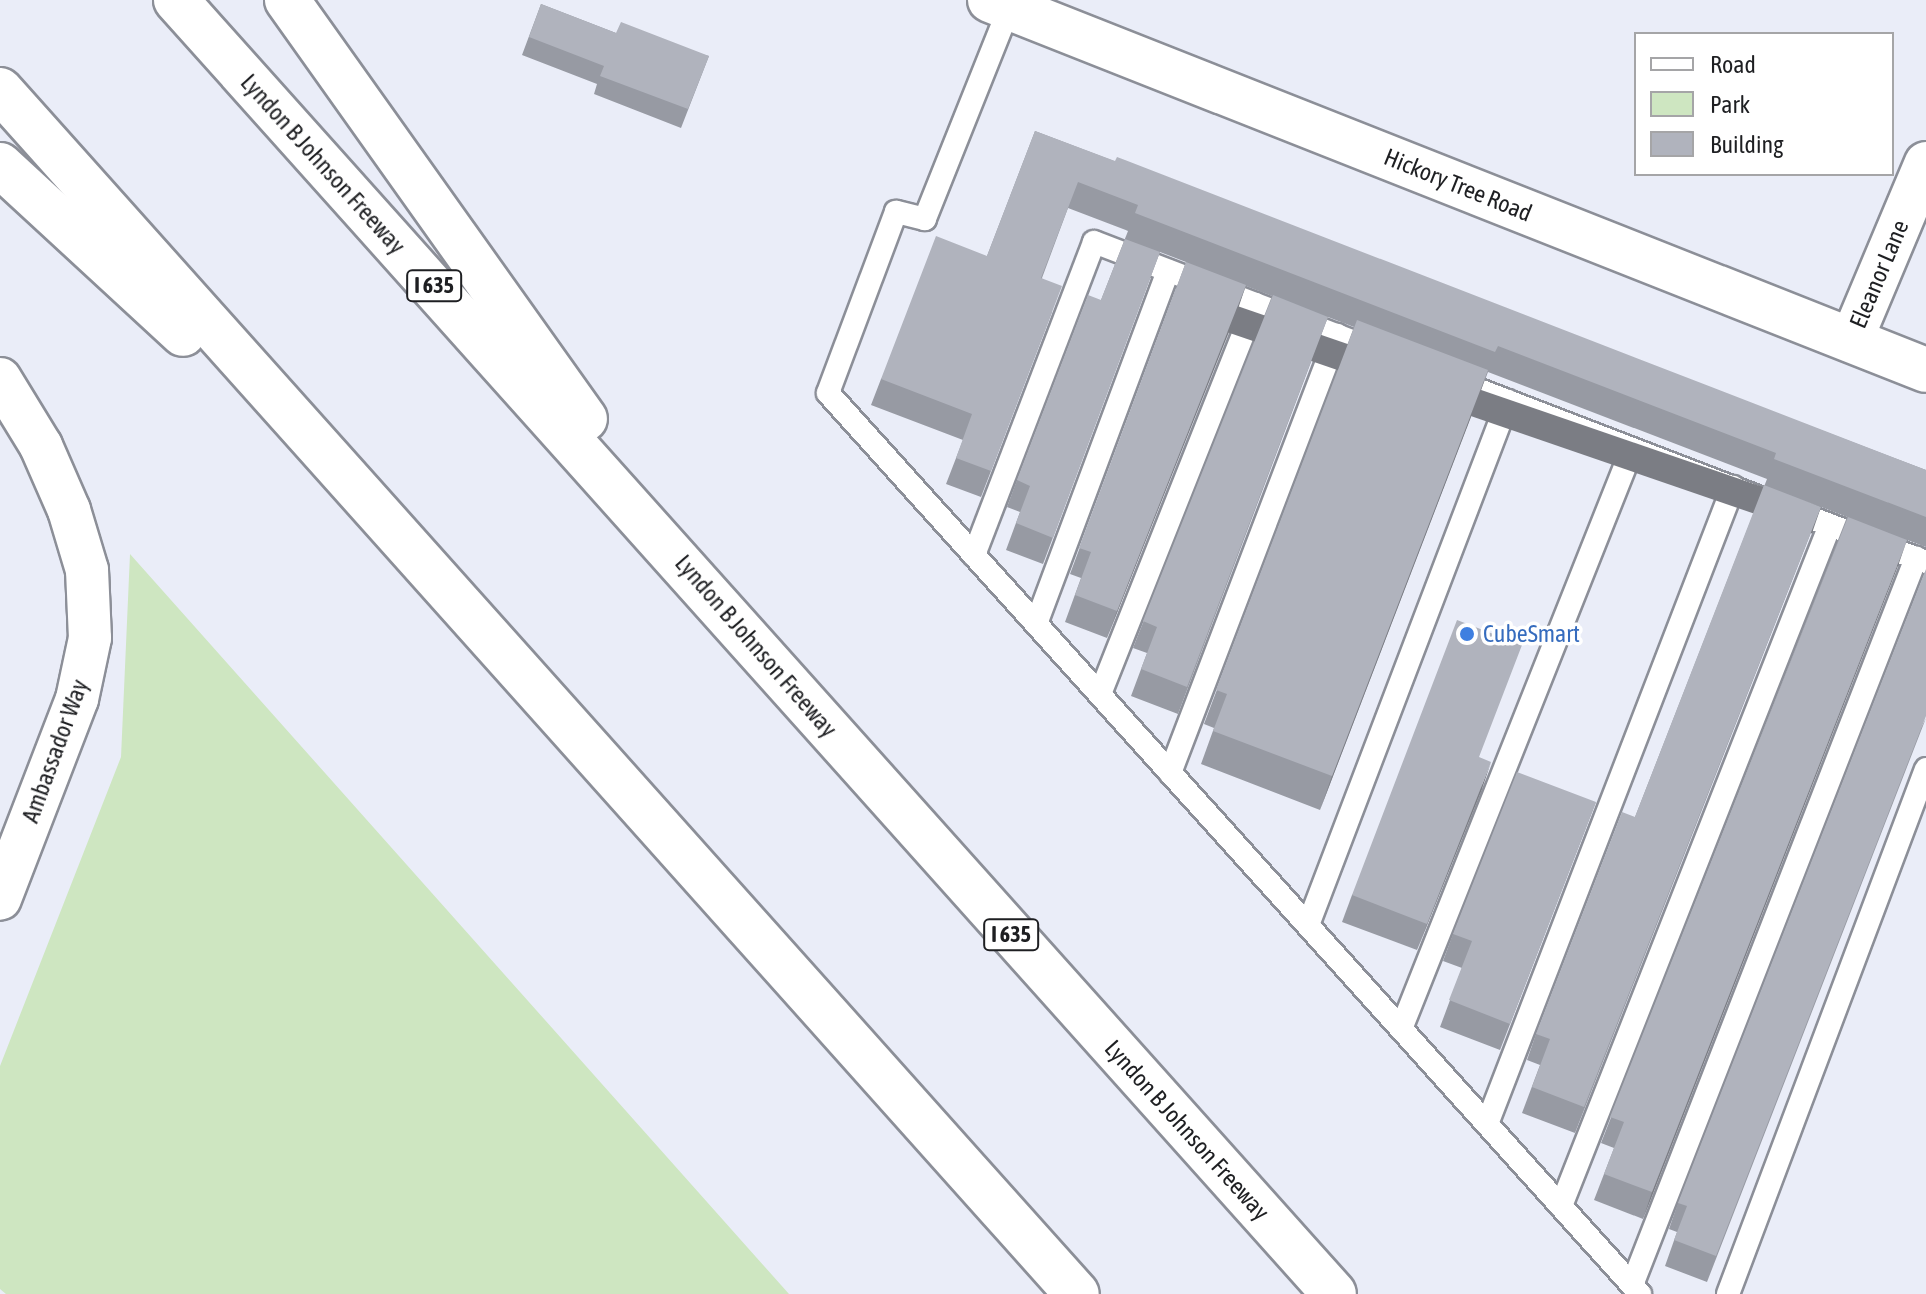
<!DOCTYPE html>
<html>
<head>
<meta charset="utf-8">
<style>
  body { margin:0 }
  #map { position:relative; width:1926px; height:1294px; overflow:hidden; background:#eaedf8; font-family:"Asap Condensed",sans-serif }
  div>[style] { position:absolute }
  .green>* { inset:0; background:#cee6c1 }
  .roads { filter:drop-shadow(2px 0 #8c8f98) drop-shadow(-2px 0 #8c8f98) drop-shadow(0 2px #8c8f98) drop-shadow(0 -2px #8c8f98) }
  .lane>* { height:22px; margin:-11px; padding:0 11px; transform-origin:11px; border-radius:11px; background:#fff }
  .street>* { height:42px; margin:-21px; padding:0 21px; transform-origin:21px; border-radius:21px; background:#fff }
  .secondary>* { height:44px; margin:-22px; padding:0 22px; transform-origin:22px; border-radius:22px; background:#fff }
  .highway>* { height:44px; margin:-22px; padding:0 22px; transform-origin:22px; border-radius:22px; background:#fff }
  .wall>* { inset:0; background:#979aa3 }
  .shaded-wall>* { inset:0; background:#7b7d84; transform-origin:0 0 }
  .building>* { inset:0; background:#b0b3bd }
  .dots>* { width:22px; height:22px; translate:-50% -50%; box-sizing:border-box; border:4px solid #fff; border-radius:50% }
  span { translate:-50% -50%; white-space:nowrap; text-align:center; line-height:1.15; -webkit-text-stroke:7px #fff; paint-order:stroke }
  .shield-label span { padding:2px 6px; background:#fff; border:2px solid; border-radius:6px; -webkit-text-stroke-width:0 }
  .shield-label { font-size:22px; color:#1e1f22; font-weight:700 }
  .street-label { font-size:24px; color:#1e1f22 }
  .shop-label { font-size:24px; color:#366cbe }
  .left { translate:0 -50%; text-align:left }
  .legend { position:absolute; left:1634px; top:32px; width:260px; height:144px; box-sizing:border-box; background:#fff; border:2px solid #a5a5a7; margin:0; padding:10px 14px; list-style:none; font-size:24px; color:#1e1f22 }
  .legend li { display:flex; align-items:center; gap:16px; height:40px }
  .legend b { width:40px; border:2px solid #a5a5a7 }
</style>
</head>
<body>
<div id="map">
  <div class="green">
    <div style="clip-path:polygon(130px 554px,789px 1294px,6px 1294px,0 1289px,0 1066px,121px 757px)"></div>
  </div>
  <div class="roads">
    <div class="lane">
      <div style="left:1012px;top:1px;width:235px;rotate:111.8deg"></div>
      <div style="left:925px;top:219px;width:30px;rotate:-166deg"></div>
      <div style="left:896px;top:212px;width:193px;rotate:110.6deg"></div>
      <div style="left:828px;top:393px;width:1213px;rotate:47.97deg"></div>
      <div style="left:1453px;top:380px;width:507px;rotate:21.05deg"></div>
      <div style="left:974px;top:555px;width:335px;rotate:-69deg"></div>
      <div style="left:1094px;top:242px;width:302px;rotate:21deg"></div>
      <div style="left:1036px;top:624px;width:377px;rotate:-69.5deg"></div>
      <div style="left:1100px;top:694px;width:420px;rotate:-68.3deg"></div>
      <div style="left:1170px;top:773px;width:469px;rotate:-69.1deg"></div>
      <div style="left:1308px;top:925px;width:561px;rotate:-69.11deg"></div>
      <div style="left:1401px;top:1029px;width:624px;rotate:-68.28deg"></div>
      <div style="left:1487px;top:1124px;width:683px;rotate:-68.88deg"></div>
      <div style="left:1561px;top:1206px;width:732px;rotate:-68.45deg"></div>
      <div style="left:1632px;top:1285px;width:781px;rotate:-68.66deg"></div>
      <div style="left:1728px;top:1294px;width:561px;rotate:-69.34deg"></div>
    </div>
    <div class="street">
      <div style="left:1851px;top:341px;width:193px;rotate:-67.2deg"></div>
      <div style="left:0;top:379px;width:79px;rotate:58.5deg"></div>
      <div style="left:41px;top:446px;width:70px;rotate:66.4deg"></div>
      <div style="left:69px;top:510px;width:63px;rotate:73.3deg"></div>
      <div style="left:87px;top:570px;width:68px;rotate:87.5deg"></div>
      <div style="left:90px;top:638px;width:62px;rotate:102deg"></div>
      <div style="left:77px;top:699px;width:214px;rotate:111.1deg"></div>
    </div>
    <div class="secondary">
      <div style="left:990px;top:0;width:1006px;rotate:21.57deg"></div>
    </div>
    <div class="highway">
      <div style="left:176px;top:0;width:1736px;rotate:48.17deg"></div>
      <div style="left:287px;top:0;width:514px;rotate:54.58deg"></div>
      <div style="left:0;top:90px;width:1615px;rotate:48.19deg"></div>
      <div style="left:0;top:165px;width:249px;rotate:42.7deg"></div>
    </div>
  </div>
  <div class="wall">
    <div style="clip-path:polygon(541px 4px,616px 33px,709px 56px,681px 128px,594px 94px,597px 84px,522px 55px)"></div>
    <div style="clip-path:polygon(1035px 131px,1926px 470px,1926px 547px,1907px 540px,1643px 1219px,1594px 1200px,1614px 1148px,1601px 1143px,1847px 517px,1821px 507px,1575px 1133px,1522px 1113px,1540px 1065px,1527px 1060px,1536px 1034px,1635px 817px,1767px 479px,1488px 372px,1320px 810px,1201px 764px,1214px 728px,1204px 724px,1354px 327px,1328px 317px,1178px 714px,1131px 696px,1147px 653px,1133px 648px,1272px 296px,1246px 286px,1107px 638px,1065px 622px,1081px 578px,1070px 574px,1186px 262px,1160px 252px,1043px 564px,1006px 550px,1020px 512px,1007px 507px,1017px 480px,1101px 300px,1128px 231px,1068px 208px,1042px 278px,1052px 312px,981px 497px,946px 484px,963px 440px,871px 405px,881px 379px,987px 256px)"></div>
    <div style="clip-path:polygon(1926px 718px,1707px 1282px,1665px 1266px,1677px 1232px,1669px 1229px,1678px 1203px)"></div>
    <div style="clip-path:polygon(1479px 757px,1482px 789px,1417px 950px,1342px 922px,1352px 895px)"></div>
    <div style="clip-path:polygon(1596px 802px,1500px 1050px,1440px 1027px,1462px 968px,1443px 961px,1453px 934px)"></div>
  </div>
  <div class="shaded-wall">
    <div style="clip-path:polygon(1246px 285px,1237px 312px,1107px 638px,1117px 611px)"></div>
    <div style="clip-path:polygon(1488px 370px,1476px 404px,1320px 810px,1332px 776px)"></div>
    <div style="left:1821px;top:507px;width:28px;height:645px;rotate:109deg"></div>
    <div style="clip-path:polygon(1907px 540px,1898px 566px,1643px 1219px,1652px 1192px)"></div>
    <div style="clip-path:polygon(1491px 762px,1482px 789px,1417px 950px,1427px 924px)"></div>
  </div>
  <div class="building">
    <div style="clip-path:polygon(541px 4px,616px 33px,621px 22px,709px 56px,688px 109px,600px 76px,604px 66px,529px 37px)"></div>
    <div style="clip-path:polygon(1035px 131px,1115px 161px,1117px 157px,1926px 470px,1926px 517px,1774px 459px,1776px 453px,1498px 346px,1495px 352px,1135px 213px,1138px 205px,1078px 182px,1041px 278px,1062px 286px,991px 471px,956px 458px,972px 414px,881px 379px,936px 236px,987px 256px)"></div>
    <div style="clip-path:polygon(1125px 239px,1160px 252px,1053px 538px,1016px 523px,1030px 486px,1017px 480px,1088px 295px,1101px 300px)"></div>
    <div style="clip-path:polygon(1186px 262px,1246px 285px,1117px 611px,1075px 595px,1091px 552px,1079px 548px)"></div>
    <div style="clip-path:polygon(1273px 295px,1328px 317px,1187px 687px,1141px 669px,1157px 627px,1143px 621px)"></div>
    <div style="clip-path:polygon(1357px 320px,1488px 370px,1332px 776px,1213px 731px,1227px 694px,1216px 690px)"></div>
    <div style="clip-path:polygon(1764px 485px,1821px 507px,1584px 1107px,1532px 1087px,1550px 1039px,1536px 1034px,1622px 812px,1635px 817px)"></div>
    <div style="clip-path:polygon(1848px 517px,1907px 540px,1652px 1192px,1604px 1174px,1624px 1122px,1610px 1117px)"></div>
    <div style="clip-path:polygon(1926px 569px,1926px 716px,1716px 1256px,1674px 1240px,1687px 1206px,1678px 1203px)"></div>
    <div style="clip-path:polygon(1457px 620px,1522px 645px,1479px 757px,1491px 762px,1427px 924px,1352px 895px)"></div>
    <div style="clip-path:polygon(1517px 772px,1596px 802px,1510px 1024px,1449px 1000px,1472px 941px,1453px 934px)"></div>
  </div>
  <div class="dots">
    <div style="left:1467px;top:634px;background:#3f7fe0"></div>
  </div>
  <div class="shield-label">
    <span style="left:434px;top:286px">I 635</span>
    <span style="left:1011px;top:935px">I 635</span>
  </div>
  <div class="street-label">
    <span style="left:323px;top:164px;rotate:48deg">Lyndon B Johnson Freeway</span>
    <span style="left:1458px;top:185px;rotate:22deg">Hickory Tree Road</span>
    <span style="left:1879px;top:274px;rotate:-67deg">Eleanor Lane</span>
    <span style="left:756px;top:646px;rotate:49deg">Lyndon B Johnson Freeway</span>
    <span style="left:55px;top:751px;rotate:-70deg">Ambassador Way</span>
    <span style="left:1187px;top:1130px;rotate:48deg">Lyndon B Johnson Freeway</span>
  </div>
  <div class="shop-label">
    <span class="left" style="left:1483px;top:634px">CubeSmart</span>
  </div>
  <ul class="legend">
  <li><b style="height:10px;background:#fff"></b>Road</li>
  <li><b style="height:22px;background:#cee6c1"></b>Park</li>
  <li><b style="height:22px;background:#b0b3bd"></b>Building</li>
  </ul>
</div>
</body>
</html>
